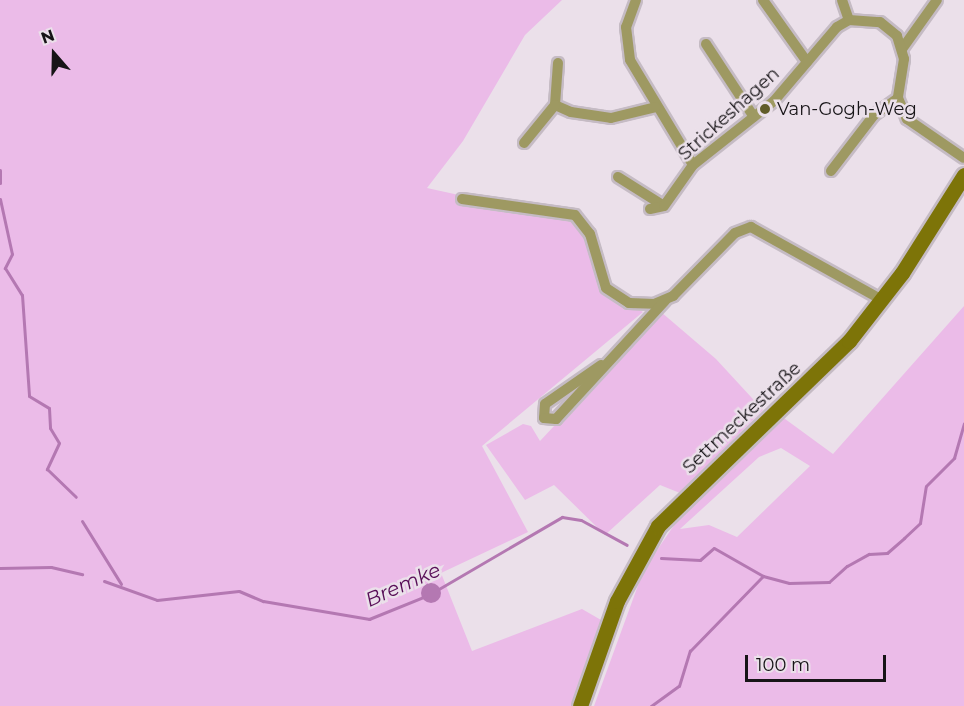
<!DOCTYPE html>
<html>
<head>
<meta charset="utf-8">
<style>
  body { margin:0 }
  #map { position:relative; width:964px; height:706px; overflow:hidden; background:#ebe0ea; font-family:Montserrat,sans-serif }
  div>[style] { position:absolute }
  .green>* { inset:0; background:#ebbbe8 }
  .water>* { inset:0; background:#b478b2 }
  .round { border-radius:50% }
  .stream>* { height:3px; margin:-1.5px; padding:0 1.5px; transform-origin:1.5px; border-radius:1.5px; background:#b478b2 }
  .roads { filter:drop-shadow(2px 0 #c5bbc4) drop-shadow(-2px 0 #c5bbc4) drop-shadow(0 2px #c5bbc4) drop-shadow(0 -2px #c5bbc4) }
  .street>* { height:10px; margin:-5px; padding:0 5px; transform-origin:5px; border-radius:5px; background:#9e9962 }
  .secondary>* { height:15px; margin:-7.5px; padding:0 7.5px; transform-origin:7.5px; border-radius:7.5px; background:#7d7408 }
  .dots>* { width:16px; height:16px; translate:-50% -50%; box-sizing:border-box; border:3px solid #ebe0ea; border-radius:50% }
  span { translate:-50% -50%; white-space:nowrap; text-align:center; line-height:1.15; -webkit-text-stroke:5px #ebe0ea; paint-order:stroke }
  .poi-label { font-size:18px; color:#171417 }
  .left { translate:0 -50%; text-align:left }
  .street-label { font-size:18px; color:#171417 }
  .water-label { font-size:20px; color:#580d57; font-style:italic }
  .north { position:absolute; left:24px; top:24px; width:60px; height:60px; -webkit-text-stroke:4px #ebe0ea; paint-order:stroke; rotate:340deg; font-size:16px; font-weight:700; line-height:24px; text-align:center; color:#171417 }
  .north::after { content:''; display:block; margin:auto; width:21px; height:27px; background:#171417; clip-path:polygon(50% 0,100% 100%,50% 72%,0 100%) }
  .scale { position:absolute; left:745px; top:655px; width:141px; height:27px; box-sizing:border-box; border:3px solid #171417; border-top:0; padding-left:8px; font-size:18px; line-height:21px; white-space:nowrap; color:#171417; -webkit-text-stroke:4px #ebe0ea; paint-order:stroke }
</style>
</head>
<body>
<div id="map">
  <div class="green">
    <div style="clip-path:polygon(0 0,562px 0,525px 35px,463px 141px,427px 188px,577px 221px,604px 291px,643px 312px,482px 446px,528px 532px,441px 573px,472px 651px,582px 609px,608px 624px,580px 706px,0 706px)"></div>
    <div style="clip-path:polygon(evenodd,964px 306px,964px 706px,594px 706px,644px 569px,701px 486px,781px 416px,833px 454px,964px 306px,781px 448px,810px 466px,737px 537px,709px 525px,680px 529px,759px 457px,781px 448px)"></div>
    <div style="clip-path:polygon(661px 312px,716px 359px,763px 410px,680px 493px,660px 485px,605px 535px,554px 485px,525px 500px,486px 445px,523px 424px,531px 426px,540px 441px)"></div>
  </div>
  <div class="water">
    <div class="round" style="left:421px;top:583px;width:20px;height:20px"></div>
  </div>
  <div class="stream">
    <div style="left:0;top:170px;width:13px;rotate:90deg"></div>
    <div style="left:0;top:199px;width:56px;rotate:77.7deg"></div>
    <div style="left:12px;top:254px;width:16px;rotate:117deg"></div>
    <div style="left:5px;top:268px;width:32px;rotate:58deg"></div>
    <div style="left:22px;top:295px;width:101px;rotate:86deg"></div>
    <div style="left:29px;top:396px;width:23px;rotate:31deg"></div>
    <div style="left:49px;top:408px;width:20px;rotate:87deg"></div>
    <div style="left:50px;top:428px;width:17px;rotate:59deg"></div>
    <div style="left:59px;top:443px;width:29px;rotate:115deg"></div>
    <div style="left:47px;top:469px;width:40px;rotate:44deg"></div>
    <div style="left:82px;top:521px;width:74px;rotate:58.2deg"></div>
    <div style="left:661px;top:558px;width:39px;rotate:3deg"></div>
    <div style="left:700px;top:560px;width:18px;rotate:-41deg"></div>
    <div style="left:714px;top:548px;width:56px;rotate:29.7deg"></div>
    <div style="left:0;top:568px;width:51px;rotate:-1.1deg"></div>
    <div style="left:51px;top:567px;width:32px;rotate:13deg"></div>
    <div style="left:104px;top:581px;width:56px;rotate:19.7deg"></div>
    <div style="left:157px;top:600px;width:82px;rotate:-6.3deg"></div>
    <div style="left:239px;top:591px;width:26px;rotate:23deg"></div>
    <div style="left:263px;top:601px;width:108px;rotate:9.6deg"></div>
    <div style="left:369px;top:619px;width:61px;rotate:-22deg"></div>
    <div style="left:437px;top:590px;width:145px;rotate:-30.3deg"></div>
    <div style="left:562px;top:517px;width:19px;rotate:9deg"></div>
    <div style="left:581px;top:520px;width:52px;rotate:28.5deg"></div>
    <div style="left:651px;top:706px;width:34px;rotate:-36deg"></div>
    <div style="left:679px;top:686px;width:37px;rotate:-73deg"></div>
    <div style="left:690px;top:651px;width:105px;rotate:-45.8deg"></div>
    <div style="left:763px;top:576px;width:27px;rotate:15deg"></div>
    <div style="left:789px;top:583px;width:40px;rotate:-1.4deg"></div>
    <div style="left:829px;top:582px;width:24px;rotate:-42deg"></div>
    <div style="left:847px;top:566px;width:25px;rotate:-29deg"></div>
    <div style="left:869px;top:554px;width:18px;rotate:-3deg"></div>
    <div style="left:887px;top:553px;width:23px;rotate:-41deg"></div>
    <div style="left:904px;top:538px;width:22px;rotate:-43deg"></div>
    <div style="left:920px;top:523px;width:37px;rotate:-81deg"></div>
    <div style="left:926px;top:486px;width:40px;rotate:-45deg"></div>
    <div style="left:954px;top:458px;width:36px;rotate:-74deg"></div>
  </div>
  <div class="roads">
    <div class="street">
      <div style="left:636px;top:0;width:29px;rotate:110deg"></div>
      <div style="left:626px;top:27px;width:33px;rotate:83deg"></div>
      <div style="left:630px;top:60px;width:122px;rotate:59deg"></div>
      <div style="left:763px;top:0;width:76px;rotate:54.6deg"></div>
      <div style="left:842px;top:0;width:21px;rotate:71deg"></div>
      <div style="left:706px;top:44px;width:87px;rotate:56.7deg"></div>
      <div style="left:902px;top:49px;width:60px;rotate:-54.5deg"></div>
      <div style="left:558px;top:63px;width:42px;rotate:94.1deg"></div>
      <div style="left:555px;top:105px;width:17px;rotate:24deg"></div>
      <div style="left:571px;top:112px;width:40px;rotate:8.5deg"></div>
      <div style="left:611px;top:118px;width:46px;rotate:-13.7deg"></div>
      <div style="left:524px;top:143px;width:49px;rotate:-50.8deg"></div>
      <div style="left:831px;top:171px;width:71px;rotate:-52.5deg"></div>
      <div style="left:874px;top:115px;width:29px;rotate:-35deg"></div>
      <div style="left:618px;top:177px;width:54px;rotate:32.2deg"></div>
      <div style="left:462px;top:199px;width:114px;rotate:8.1deg"></div>
      <div style="left:575px;top:215px;width:24px;rotate:52deg"></div>
      <div style="left:590px;top:234px;width:56px;rotate:73.5deg"></div>
      <div style="left:606px;top:288px;width:27px;rotate:33deg"></div>
      <div style="left:629px;top:303px;width:25px;rotate:2deg"></div>
      <div style="left:654px;top:304px;width:21px;rotate:-23deg"></div>
      <div style="left:673px;top:296px;width:88px;rotate:-45.5deg"></div>
      <div style="left:735px;top:233px;width:17px;rotate:-21deg"></div>
      <div style="left:751px;top:227px;width:150px;rotate:29.1deg"></div>
      <div style="left:650px;top:209px;width:14px;rotate:-12deg"></div>
      <div style="left:664px;top:206px;width:50px;rotate:-54.7deg"></div>
      <div style="left:693px;top:165px;width:103px;rotate:-38.3deg"></div>
      <div style="left:774px;top:101px;width:97px;rotate:-49.6deg"></div>
      <div style="left:837px;top:27px;width:14px;rotate:-30deg"></div>
      <div style="left:849px;top:20px;width:31px;rotate:4deg"></div>
      <div style="left:880px;top:22px;width:22px;rotate:39deg"></div>
      <div style="left:897px;top:36px;width:24px;rotate:73deg"></div>
      <div style="left:904px;top:59px;width:39px;rotate:99deg"></div>
      <div style="left:898px;top:98px;width:23px;rotate:67deg"></div>
      <div style="left:907px;top:119px;width:69px;rotate:34.4deg"></div>
      <div style="left:601px;top:365px;width:68px;rotate:145.1deg"></div>
      <div style="left:545px;top:404px;width:14px;rotate:94deg"></div>
      <div style="left:544px;top:418px;width:12px;rotate:5deg"></div>
      <div style="left:556px;top:419px;width:161px;rotate:-47.3deg"></div>
    </div>
    <div class="secondary">
      <div style="left:580px;top:706px;width:111px;rotate:-70.6deg"></div>
      <div style="left:617px;top:601px;width:85px;rotate:-61.3deg"></div>
      <div style="left:658px;top:526px;width:266px;rotate:-44.1deg"></div>
      <div style="left:849px;top:341px;width:86px;rotate:-52.1deg"></div>
      <div style="left:902px;top:273px;width:116px;rotate:-57.7deg"></div>
    </div>
  </div>
  <div class="dots">
    <div style="left:765px;top:109px;background:#615c29"></div>
  </div>
  <div class="poi-label">
    <span class="left" style="left:777px;top:109px">Van-Gogh-Weg</span>
  </div>
  <div class="street-label">
    <span style="left:729px;top:114px;rotate:-42deg">Strickeshagen</span>
    <span style="left:742px;top:418px;rotate:-43deg">Settmeckestraße</span>
  </div>
  <div class="water-label">
    <span style="left:403px;top:585px;rotate:-24deg">Bremke</span>
  </div>
  <div class="north">N</div>
  <div class="scale">100 m</div>
</div>
</body>
</html>
